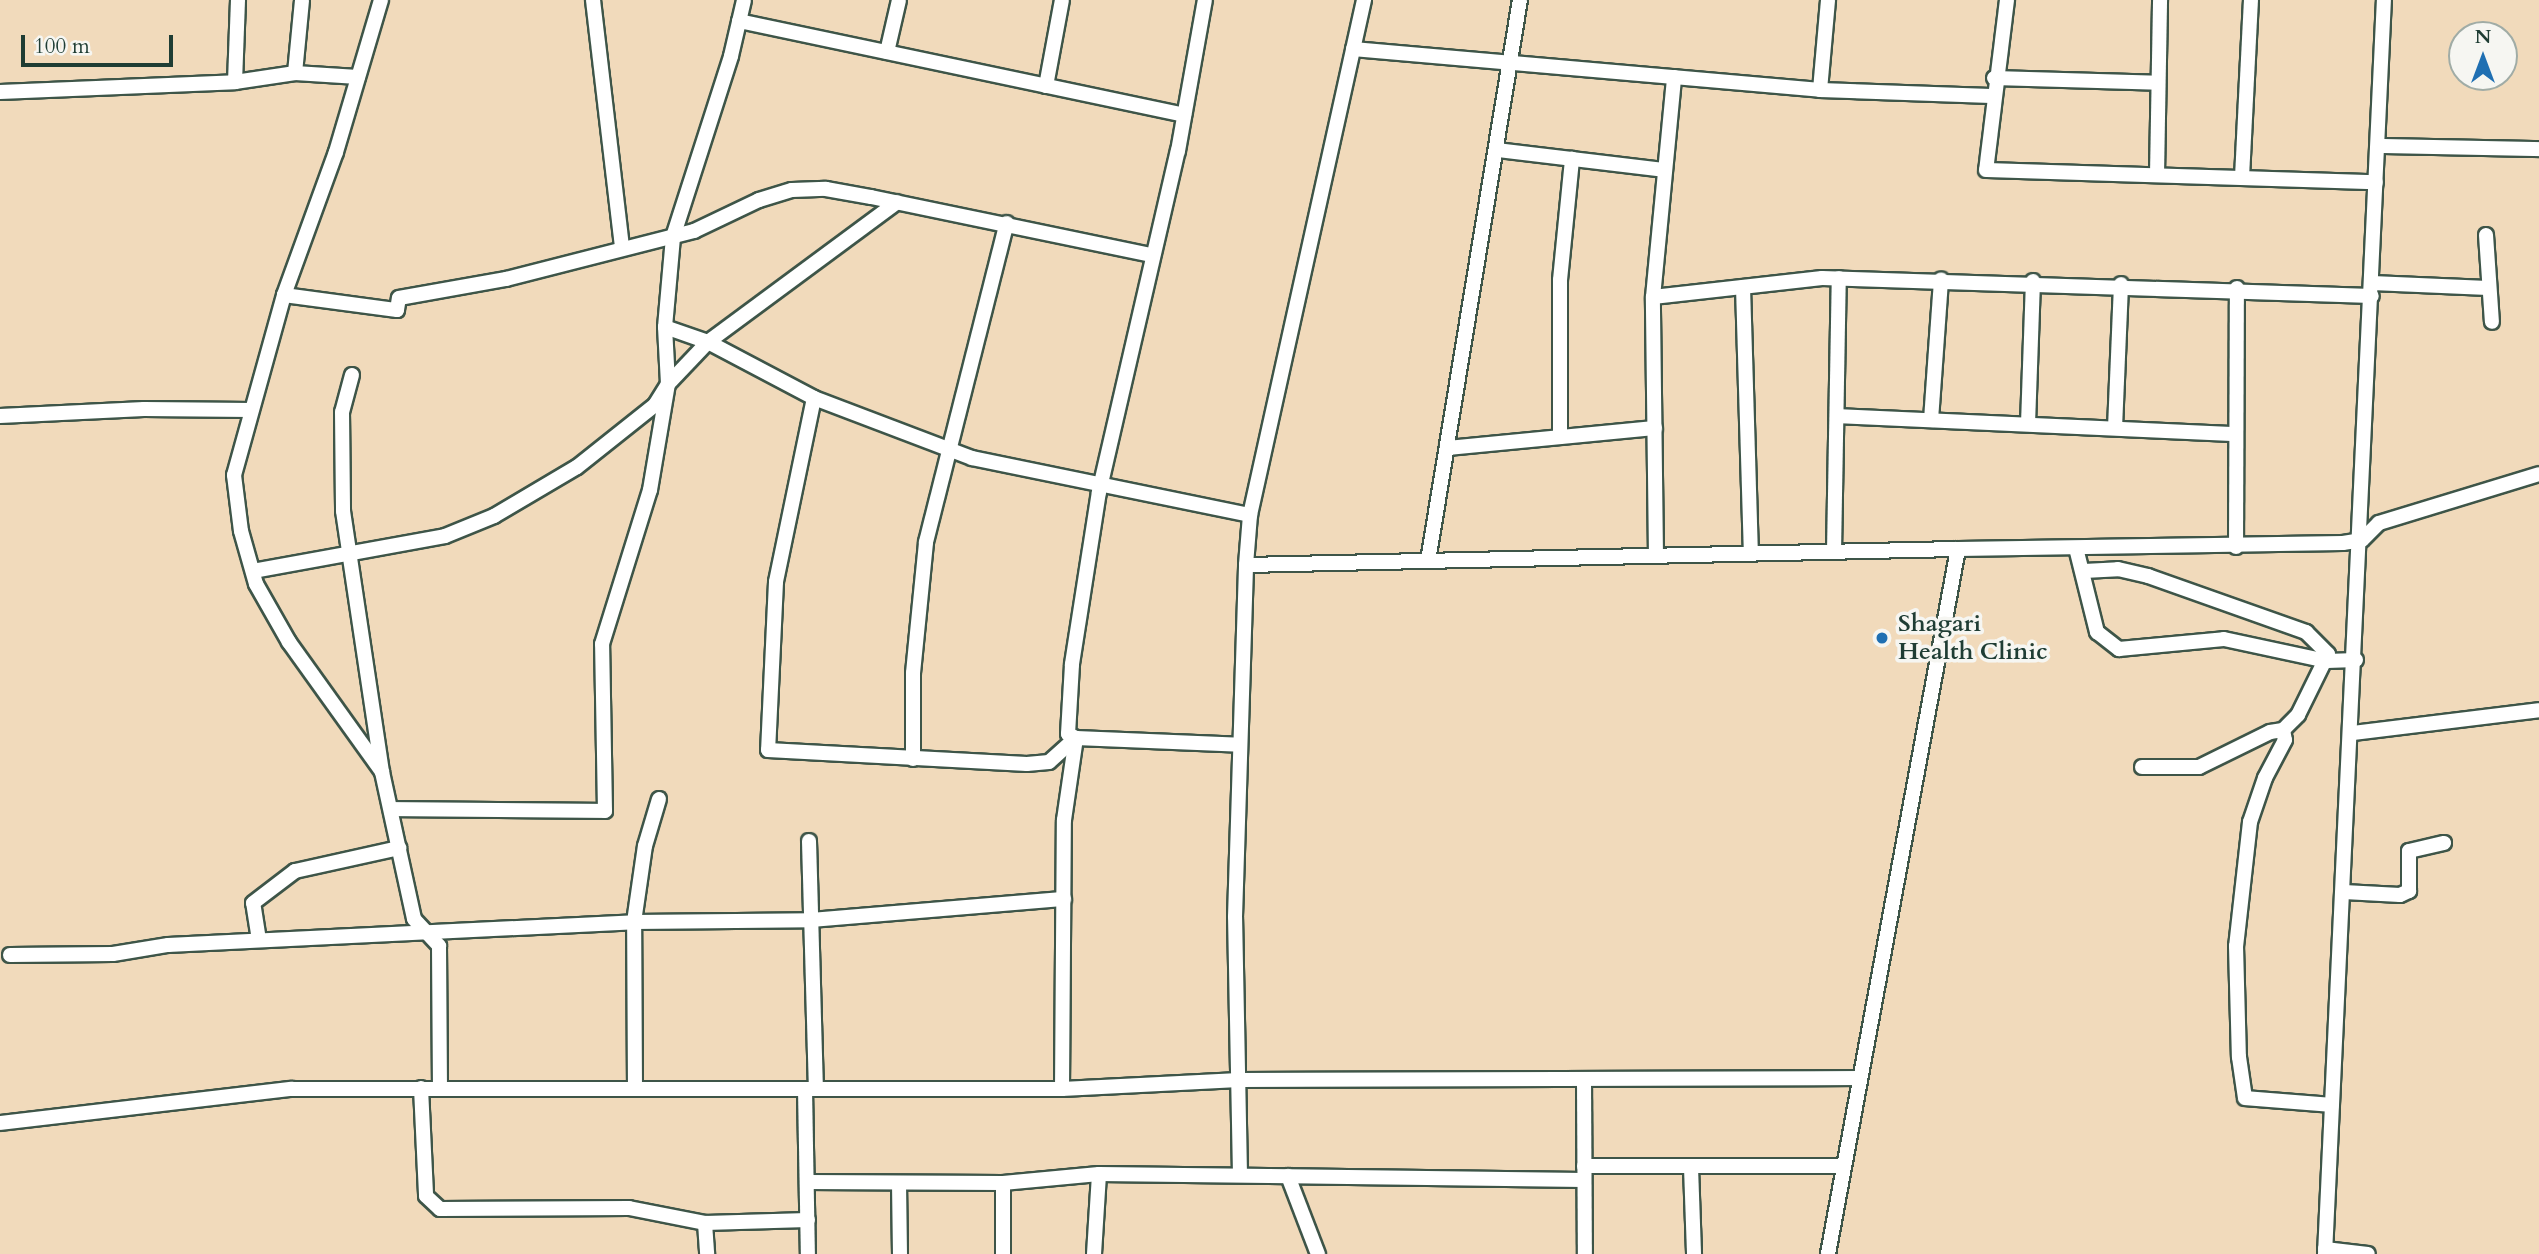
<!DOCTYPE html>
<html>
<head>
<meta charset="utf-8">
<style>
  body { margin:0 }
  #map { position:relative; width:2539px; height:1254px; overflow:hidden; background:#f1dabb; font-family:Cardo,serif }
  div>[style] { position:absolute }
  .roads { filter:drop-shadow(2px 0 #3e5548) drop-shadow(-2px 0 #3e5548) drop-shadow(0 2px #3e5548) drop-shadow(0 -2px #3e5548) }
  .minor>* { height:14px; margin:-7px; padding:0 7px; transform-origin:7px; border-radius:7px; background:#fff }
  .dots>* { width:19px; height:19px; translate:-50% -50%; box-sizing:border-box; border:4px solid #f6f6f2; border-radius:50% }
  span { translate:-50% -50%; white-space:nowrap; text-align:center; line-height:1.15; -webkit-text-stroke:7px #f6f6f2; paint-order:stroke }
  .poi-label { font-size:24px; color:#1f3d34; font-weight:700 }
  .left { translate:0 -50%; text-align:left }
  .north { position:absolute; left:2448px; top:21px; width:70px; height:70px; box-sizing:border-box; background:#f6f6f2; border:2px solid #a0aca6; border-radius:50%; rotate:0deg; font-size:19px; font-weight:700; line-height:28px; text-align:center; color:#1f3d34 }
  .north::after { content:''; display:block; margin:auto; width:24px; height:32px; background:#1f6fb2; clip-path:polygon(50% 0,100% 100%,50% 72%,0 100%) }
  .scale { position:absolute; left:21px; top:35px; width:152px; height:32px; box-sizing:border-box; border:4px solid #1f3d34; border-top:0; padding-left:9px; font-size:21px; line-height:24px; white-space:nowrap; color:#1f3d34; -webkit-text-stroke:5px #f6f6f2; paint-order:stroke }
</style>
</head>
<body>
<div id="map">
  <div class="roads">
    <div class="minor">
      <div style="left:381px;top:0;width:159px;rotate:106.5deg"></div>
      <div style="left:336px;top:152px;width:152px;rotate:110deg"></div>
      <div style="left:284px;top:295px;width:187px;rotate:105.5deg"></div>
      <div style="left:234px;top:475px;width:56px;rotate:82.9deg"></div>
      <div style="left:241px;top:531px;width:55px;rotate:74.2deg"></div>
      <div style="left:256px;top:584px;width:67px;rotate:60.4deg"></div>
      <div style="left:289px;top:642px;width:160px;rotate:54.4deg"></div>
      <div style="left:593px;top:0;width:250px;rotate:83.3deg"></div>
      <div style="left:1364px;top:0;width:527px;rotate:102.48deg"></div>
      <div style="left:1250px;top:515px;width:50px;rotate:94.6deg"></div>
      <div style="left:1246px;top:565px;width:712px;rotate:-1.29deg"></div>
      <div style="left:1958px;top:549px;width:717px;rotate:100.45deg"></div>
      <div style="left:2007px;top:0;width:171px;rotate:97deg"></div>
      <div style="left:1986px;top:170px;width:390px;rotate:1.8deg"></div>
      <div style="left:739px;top:21px;width:455px;rotate:11.9deg"></div>
      <div style="left:1353px;top:49px;width:469px;rotate:5deg"></div>
      <div style="left:1820px;top:90px;width:171px;rotate:2deg"></div>
      <div style="left:887px;top:52px;width:53px;rotate:-77deg"></div>
      <div style="left:295px;top:73px;width:73px;rotate:-84.5deg"></div>
      <div style="left:1994px;top:78px;width:164px;rotate:1.7deg"></div>
      <div style="left:235px;top:82px;width:82px;rotate:-87.9deg"></div>
      <div style="left:1046px;top:86px;width:87px;rotate:-79.5deg"></div>
      <div style="left:1820px;top:90px;width:90px;rotate:-84.9deg"></div>
      <div style="left:0;top:92px;width:235px;rotate:-2.4deg"></div>
      <div style="left:235px;top:82px;width:61px;rotate:-8.5deg"></div>
      <div style="left:295px;top:73px;width:63px;rotate:3.6deg"></div>
      <div style="left:2378px;top:146px;width:161px;rotate:1.1deg"></div>
      <div style="left:1497px;top:150px;width:169px;rotate:6.8deg"></div>
      <div style="left:2157px;top:175px;width:175px;rotate:-89deg"></div>
      <div style="left:2242px;top:177px;width:177px;rotate:-87.1deg"></div>
      <div style="left:2486px;top:235px;width:87px;rotate:86.1deg"></div>
      <div style="left:2372px;top:283px;width:116px;rotate:2.5deg"></div>
      <div style="left:1743px;top:287px;width:267px;rotate:88.3deg"></div>
      <div style="left:284px;top:295px;width:114px;rotate:7.6deg"></div>
      <div style="left:397px;top:310px;width:12px;rotate:-81deg"></div>
      <div style="left:399px;top:298px;width:109px;rotate:-10.1deg"></div>
      <div style="left:506px;top:279px;width:194px;rotate:-14.3deg"></div>
      <div style="left:694px;top:231px;width:72px;rotate:-25.5deg"></div>
      <div style="left:759px;top:200px;width:34px;rotate:-17deg"></div>
      <div style="left:792px;top:190px;width:34px;rotate:-2deg"></div>
      <div style="left:826px;top:189px;width:46px;rotate:10.1deg"></div>
      <div style="left:871px;top:197px;width:286px;rotate:11.7deg"></div>
      <div style="left:1653px;top:297px;width:170px;rotate:-6.4deg"></div>
      <div style="left:1822px;top:278px;width:550px;rotate:1.87deg"></div>
      <div style="left:665px;top:327px;width:46px;rotate:19.2deg"></div>
      <div style="left:708px;top:342px;width:120px;rotate:27.8deg"></div>
      <div style="left:814px;top:398px;width:169px;rotate:20.8deg"></div>
      <div style="left:972px;top:458px;width:284px;rotate:11.6deg"></div>
      <div style="left:352px;top:375px;width:38px;rotate:105deg"></div>
      <div style="left:342px;top:412px;width:99px;rotate:89.4deg"></div>
      <div style="left:343px;top:511px;width:264px;rotate:81.5deg"></div>
      <div style="left:382px;top:772px;width:150px;rotate:77.7deg"></div>
      <div style="left:414px;top:919px;width:37px;rotate:47deg"></div>
      <div style="left:439px;top:946px;width:142px;rotate:89.6deg"></div>
      <div style="left:814px;top:398px;width:188px;rotate:101.7deg"></div>
      <div style="left:776px;top:582px;width:168px;rotate:92.7deg"></div>
      <div style="left:768px;top:750px;width:259px;rotate:3.1deg"></div>
      <div style="left:1027px;top:764px;width:22px;rotate:-5deg"></div>
      <div style="left:1049px;top:762px;width:36px;rotate:-42deg"></div>
      <div style="left:1076px;top:738px;width:164px;rotate:2.4deg"></div>
      <div style="left:0;top:416px;width:144px;rotate:-2.8deg"></div>
      <div style="left:144px;top:409px;width:107px;rotate:0.5deg"></div>
      <div style="left:1837px;top:416px;width:399px;rotate:2.6deg"></div>
      <div style="left:1931px;top:420px;width:141px;rotate:-85.9deg"></div>
      <div style="left:2028px;top:424px;width:143px;rotate:-88deg"></div>
      <div style="left:2115px;top:428px;width:144px;rotate:-87.6deg"></div>
      <div style="left:1560px;top:437px;width:157px;rotate:-90deg"></div>
      <div style="left:1560px;top:280px;width:122px;rotate:-84.3deg"></div>
      <div style="left:1447px;top:448px;width:209px;rotate:-5.5deg"></div>
      <div style="left:2236px;top:547px;width:259px;rotate:-89.8deg"></div>
      <div style="left:2076px;top:548px;width:87px;rotate:76deg"></div>
      <div style="left:2097px;top:632px;width:28px;rotate:38deg"></div>
      <div style="left:2119px;top:649px;width:105px;rotate:-5.4deg"></div>
      <div style="left:2224px;top:639px;width:105px;rotate:12.1deg"></div>
      <div style="left:2327px;top:661px;width:29px;rotate:-2deg"></div>
      <div style="left:1958px;top:549px;width:385px;rotate:-0.9deg"></div>
      <div style="left:2343px;top:543px;width:19px;rotate:-9deg"></div>
      <div style="left:2362px;top:540px;width:24px;rotate:-45deg"></div>
      <div style="left:2379px;top:523px;width:167px;rotate:-17deg"></div>
      <div style="left:1834px;top:552px;width:274px;rotate:-89deg"></div>
      <div style="left:1656px;top:556px;width:259px;rotate:-90.7deg"></div>
      <div style="left:1653px;top:297px;width:221px;rotate:-84.5deg"></div>
      <div style="left:1428px;top:561px;width:568px;rotate:-80.69deg"></div>
      <div style="left:253px;top:571px;width:195px;rotate:-10.3deg"></div>
      <div style="left:445px;top:536px;width:53px;rotate:-22.2deg"></div>
      <div style="left:494px;top:516px;width:96px;rotate:-30.6deg"></div>
      <div style="left:577px;top:467px;width:100px;rotate:-38.5deg"></div>
      <div style="left:655px;top:405px;width:25px;rotate:-58deg"></div>
      <div style="left:668px;top:384px;width:58px;rotate:-46.4deg"></div>
      <div style="left:708px;top:342px;width:235px;rotate:-36.5deg"></div>
      <div style="left:2084px;top:571px;width:34px;rotate:-3deg"></div>
      <div style="left:2118px;top:569px;width:31px;rotate:13deg"></div>
      <div style="left:2148px;top:576px;width:168px;rotate:19.5deg"></div>
      <div style="left:2306px;top:632px;width:31px;rotate:45deg"></div>
      <div style="left:2328px;top:654px;width:68px;rotate:116.2deg"></div>
      <div style="left:2298px;top:715px;width:21px;rotate:135deg"></div>
      <div style="left:2283px;top:730px;width:10px;rotate:79deg"></div>
      <div style="left:2285px;top:740px;width:43px;rotate:117.8deg"></div>
      <div style="left:2265px;top:778px;width:46px;rotate:108.8deg"></div>
      <div style="left:2250px;top:822px;width:125px;rotate:96.4deg"></div>
      <div style="left:2236px;top:946px;width:111px;rotate:88.5deg"></div>
      <div style="left:2239px;top:1057px;width:41px;rotate:81.7deg"></div>
      <div style="left:2245px;top:1098px;width:87px;rotate:4.6deg"></div>
      <div style="left:2353px;top:733px;width:187px;rotate:-7deg"></div>
      <div style="left:913px;top:759px;width:86px;rotate:-90deg"></div>
      <div style="left:913px;top:673px;width:132px;rotate:-84.3deg"></div>
      <div style="left:926px;top:542px;width:329px;rotate:-75.8deg"></div>
      <div style="left:2142px;top:767px;width:57px"></div>
      <div style="left:2199px;top:767px;width:79px;rotate:-26.2deg"></div>
      <div style="left:2270px;top:732px;width:13px;rotate:-9deg"></div>
      <div style="left:391px;top:809px;width:214px;rotate:0.5deg"></div>
      <div style="left:605px;top:811px;width:167px;rotate:-91deg"></div>
      <div style="left:602px;top:644px;width:161px;rotate:-72.7deg"></div>
      <div style="left:650px;top:490px;width:108px;rotate:-80.4deg"></div>
      <div style="left:668px;top:384px;width:57px;rotate:-93deg"></div>
      <div style="left:665px;top:327px;width:90px;rotate:-84.9deg"></div>
      <div style="left:673px;top:237px;width:190px;rotate:-72.2deg"></div>
      <div style="left:731px;top:56px;width:57px;rotate:-76.9deg"></div>
      <div style="left:809px;top:841px;width:248px;rotate:88.4deg"></div>
      <div style="left:2344px;top:892px;width:56px;rotate:3.1deg"></div>
      <div style="left:2400px;top:895px;width:10px;rotate:-24deg"></div>
      <div style="left:2409px;top:891px;width:40px;rotate:-90deg"></div>
      <div style="left:2409px;top:851px;width:36px;rotate:-13deg"></div>
      <div style="left:259px;top:940px;width:37px;rotate:-99deg"></div>
      <div style="left:253px;top:903px;width:53px;rotate:-37.3deg"></div>
      <div style="left:295px;top:871px;width:107px;rotate:-12.5deg"></div>
      <div style="left:10px;top:955px;width:103px;rotate:-0.6deg"></div>
      <div style="left:113px;top:954px;width:56px;rotate:-9.3deg"></div>
      <div style="left:168px;top:945px;width:467px;rotate:-2.8deg"></div>
      <div style="left:634px;top:922px;width:178px;rotate:-0.6deg"></div>
      <div style="left:812px;top:920px;width:253px;rotate:-4.8deg"></div>
      <div style="left:1584px;top:1081px;width:173px;rotate:89.7deg"></div>
      <div style="left:421px;top:1088px;width:108px;rotate:87.3deg"></div>
      <div style="left:426px;top:1196px;width:19px;rotate:43deg"></div>
      <div style="left:440px;top:1209px;width:189px;rotate:-0.3deg"></div>
      <div style="left:629px;top:1208px;width:77px;rotate:11.2deg"></div>
      <div style="left:705px;top:1223px;width:103px;rotate:-1.7deg"></div>
      <div style="left:635px;top:1088px;width:166px;rotate:-90.3deg"></div>
      <div style="left:634px;top:922px;width:77px;rotate:-81.8deg"></div>
      <div style="left:645px;top:846px;width:49px;rotate:-73.4deg"></div>
      <div style="left:805px;top:1089px;width:165px;rotate:89deg"></div>
      <div style="left:1062px;top:1089px;width:269px;rotate:-89.6deg"></div>
      <div style="left:1064px;top:820px;width:83px;rotate:-81.7deg"></div>
      <div style="left:1076px;top:738px;width:9px;rotate:-153deg"></div>
      <div style="left:1068px;top:734px;width:70px;rotate:-86.7deg"></div>
      <div style="left:1072px;top:664px;width:174px;rotate:-81.1deg"></div>
      <div style="left:1099px;top:492px;width:350px;rotate:-77deg"></div>
      <div style="left:1178px;top:151px;width:153px;rotate:-79.9deg"></div>
      <div style="left:0;top:1123px;width:293px;rotate:-6.7deg"></div>
      <div style="left:291px;top:1089px;width:771px"></div>
      <div style="left:1062px;top:1089px;width:177px;rotate:-2.9deg"></div>
      <div style="left:1239px;top:1080px;width:621px;rotate:-0.18deg"></div>
      <div style="left:1584px;top:1166px;width:260px"></div>
      <div style="left:1691px;top:1167px;width:87px;rotate:88deg"></div>
      <div style="left:1240px;top:1175px;width:258px;rotate:-91.1deg"></div>
      <div style="left:1235px;top:917px;width:352px;rotate:-88.2deg"></div>
      <div style="left:1288px;top:1176px;width:84px;rotate:69deg"></div>
      <div style="left:807px;top:1182px;width:196px;rotate:0.3deg"></div>
      <div style="left:1003px;top:1183px;width:96px;rotate:-5.4deg"></div>
      <div style="left:1099px;top:1174px;width:485px;rotate:0.7deg"></div>
      <div style="left:899px;top:1183px;width:71px;rotate:89.2deg"></div>
      <div style="left:1003px;top:1183px;width:71px;rotate:90deg"></div>
      <div style="left:705px;top:1223px;width:31px;rotate:86deg"></div>
      <div style="left:2325px;top:1249px;width:43px;rotate:6.6deg"></div>
      <div style="left:1094px;top:1254px;width:80px;rotate:-86.4deg"></div>
      <div style="left:2325px;top:1254px;width:1255px;rotate:-87.31deg"></div>
    </div>
  </div>
  <div class="dots">
    <div style="left:1882px;top:638px;background:#1f6fb2"></div>
  </div>
  <div class="poi-label">
    <span class="left" style="left:1898px;top:638px">Shagari<br>Health Clinic</span>
  </div>
  <div class="north">N</div>
  <div class="scale">100 m</div>
</div>
</body>
</html>
